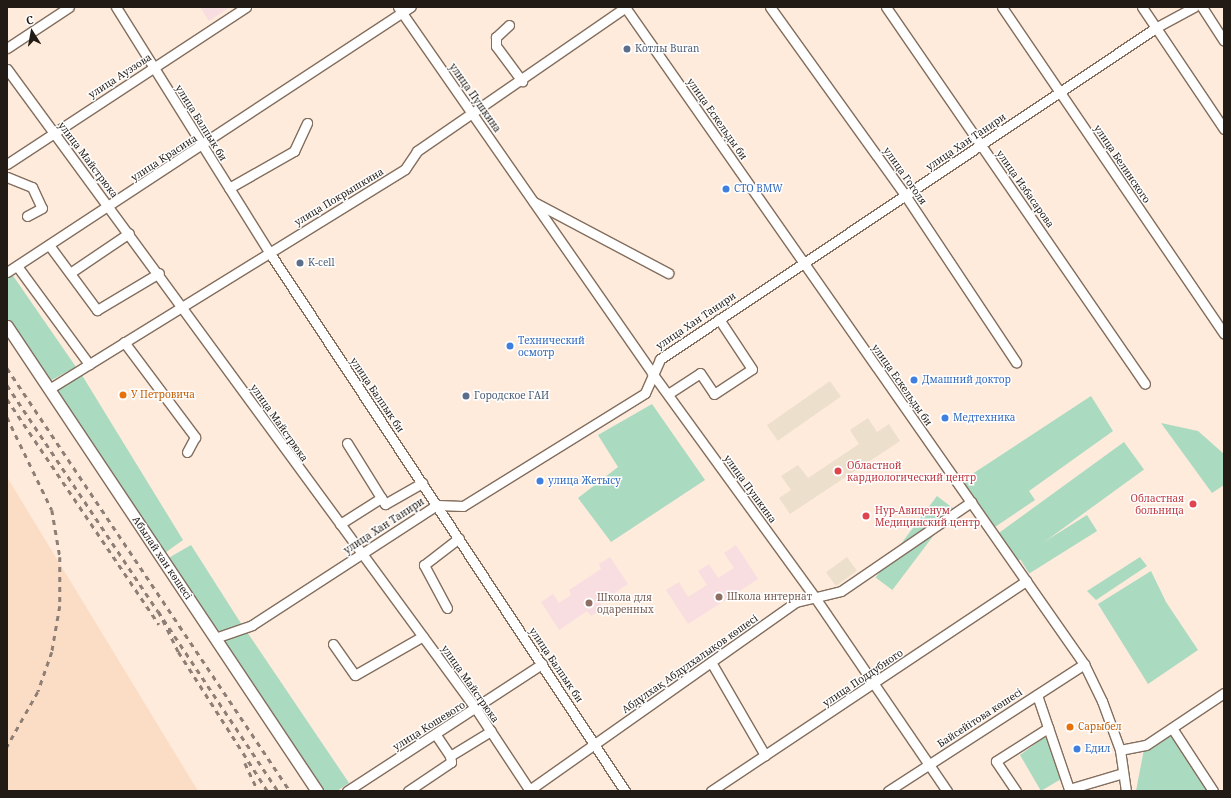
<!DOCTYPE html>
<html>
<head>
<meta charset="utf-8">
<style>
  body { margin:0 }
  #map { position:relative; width:1231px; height:798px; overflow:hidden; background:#feebdc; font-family:"Noto Serif",serif }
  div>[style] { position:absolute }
  .built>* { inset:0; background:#fbddc6 }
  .education>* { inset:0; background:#f8dde1 }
  .medical>* { inset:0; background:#ecdfcb; transform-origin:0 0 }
  .green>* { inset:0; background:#aadac0; transform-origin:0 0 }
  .roads { filter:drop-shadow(1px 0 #836e5e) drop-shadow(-1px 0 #836e5e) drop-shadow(0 1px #836e5e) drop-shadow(0 -1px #836e5e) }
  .minor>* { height:9px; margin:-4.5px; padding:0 4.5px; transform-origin:4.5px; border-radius:4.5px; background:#fff }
  .major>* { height:11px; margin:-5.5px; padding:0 5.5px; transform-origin:5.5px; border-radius:5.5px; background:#fff }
  .rail>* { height:2.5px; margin-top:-1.25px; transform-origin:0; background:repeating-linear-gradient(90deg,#8d7f75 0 5px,transparent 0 10px) }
  .dots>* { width:11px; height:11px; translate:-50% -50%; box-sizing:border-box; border:2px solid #fff; border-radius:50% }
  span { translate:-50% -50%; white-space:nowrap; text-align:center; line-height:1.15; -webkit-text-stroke:3px #fff; paint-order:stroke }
  .service-label { font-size:10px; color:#4e5e75 }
  .left { translate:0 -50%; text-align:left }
  .street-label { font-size:10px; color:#221a14 }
  .shop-label { font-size:10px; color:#366cbe }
  .food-label { font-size:10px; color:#c56008 }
  .health-label { font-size:10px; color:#be3a42 }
  .right { translate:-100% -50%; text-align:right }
  .education-label { font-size:10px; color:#785e54 }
  .frame { position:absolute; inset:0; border:8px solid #221a14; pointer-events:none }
  .north { position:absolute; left:12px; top:12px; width:40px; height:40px; -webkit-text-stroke:3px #fff; paint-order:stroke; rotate:349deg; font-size:11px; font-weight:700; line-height:16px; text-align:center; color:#221a14 }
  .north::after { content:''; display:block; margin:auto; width:14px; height:18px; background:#221a14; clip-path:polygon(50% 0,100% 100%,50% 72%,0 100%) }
</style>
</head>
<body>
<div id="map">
  <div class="built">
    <div style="clip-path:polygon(7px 477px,198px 791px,7px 791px)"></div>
  </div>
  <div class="education">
    <div style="clip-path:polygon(200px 7px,230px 7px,209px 21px)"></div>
    <div style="clip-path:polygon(736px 545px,758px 579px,688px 624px,666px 590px,679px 582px,688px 597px,707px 585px,698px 571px,709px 564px,718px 578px,734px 568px,724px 553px)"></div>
    <div style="clip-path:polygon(610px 557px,628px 584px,600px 603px,603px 608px,591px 616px,587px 611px,559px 630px,541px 602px,553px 594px,559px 603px,571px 595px,569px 590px,601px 569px,599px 564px)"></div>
  </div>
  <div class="medical">
    <div style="left:830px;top:381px;width:19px;height:77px;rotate:55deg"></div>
    <div style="clip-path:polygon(868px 418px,877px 432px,889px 424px,900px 441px,790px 514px,779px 498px,791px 490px,781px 476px,798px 465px,808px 478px,859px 444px,850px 430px)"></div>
    <div style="left:847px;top:557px;width:17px;height:26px;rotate:54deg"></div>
  </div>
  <div class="green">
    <div style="clip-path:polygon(7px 267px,76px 367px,48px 382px,7px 318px)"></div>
    <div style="clip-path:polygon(80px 372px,183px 540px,162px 555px,53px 391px)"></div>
    <div style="clip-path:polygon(1091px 396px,1113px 431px,1029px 491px,1035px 500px,992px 529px,960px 482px)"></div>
    <div style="clip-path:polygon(652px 404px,705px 480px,611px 542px,578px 498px,618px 467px,598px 435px)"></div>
    <div style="clip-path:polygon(1161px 423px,1198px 431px,1224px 454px,1224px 485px,1212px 493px)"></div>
    <div style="left:1124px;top:442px;width:34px;height:159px;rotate:54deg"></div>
    <div style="left:937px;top:496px;width:21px;height:102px;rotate:37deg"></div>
    <div style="left:1087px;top:515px;width:19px;height:80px;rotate:58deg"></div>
    <div style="clip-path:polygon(191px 545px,242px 625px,215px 633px,165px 560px)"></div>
    <div style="clip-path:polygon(1140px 557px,1147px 566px,1096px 600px,1087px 591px)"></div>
    <div style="clip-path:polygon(1151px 571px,1166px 602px,1198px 650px,1148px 684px,1098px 604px)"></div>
    <div style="clip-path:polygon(247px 632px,349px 783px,337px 791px,323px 791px,222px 641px)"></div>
    <div style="clip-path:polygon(1171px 732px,1213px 791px,1136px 791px,1144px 749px)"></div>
    <div style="clip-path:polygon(1046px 736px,1061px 779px,1041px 791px,1020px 755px)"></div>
  </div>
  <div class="roads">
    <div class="minor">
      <div style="left:116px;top:7px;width:289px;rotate:58deg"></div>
      <div style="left:269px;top:252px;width:646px;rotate:56.56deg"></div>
      <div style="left:398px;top:7px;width:446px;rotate:55.2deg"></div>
      <div style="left:652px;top:373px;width:279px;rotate:54deg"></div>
      <div style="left:816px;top:599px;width:232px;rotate:55.7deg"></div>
      <div style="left:625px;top:7px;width:801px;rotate:55.06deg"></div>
      <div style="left:1084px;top:664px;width:41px;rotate:64.1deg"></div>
      <div style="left:1102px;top:701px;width:52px;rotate:69.8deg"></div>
      <div style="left:1120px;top:750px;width:41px;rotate:81.7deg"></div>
      <div style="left:770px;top:7px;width:231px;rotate:54.3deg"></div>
      <div style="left:905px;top:195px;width:201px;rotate:56.4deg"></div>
      <div style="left:886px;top:7px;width:457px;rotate:55.5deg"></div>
      <div style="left:1002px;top:7px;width:395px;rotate:55.8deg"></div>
      <div style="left:1142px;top:7px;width:147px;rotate:56.1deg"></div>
      <div style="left:1202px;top:7px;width:40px;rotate:57.1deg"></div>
      <div style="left:509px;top:25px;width:18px;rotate:137deg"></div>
      <div style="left:496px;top:37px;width:9px;rotate:90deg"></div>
      <div style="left:496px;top:46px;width:44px;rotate:53.4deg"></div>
      <div style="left:7px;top:48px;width:74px;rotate:-33.5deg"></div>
      <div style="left:7px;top:69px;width:793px;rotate:53.77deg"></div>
      <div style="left:476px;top:709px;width:98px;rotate:56.6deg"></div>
      <div style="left:7px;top:164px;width:286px;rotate:-33.3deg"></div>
      <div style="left:7px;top:177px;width:27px;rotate:22deg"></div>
      <div style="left:32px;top:187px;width:23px;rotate:65deg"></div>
      <div style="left:42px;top:208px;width:17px;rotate:152deg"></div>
      <div style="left:229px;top:188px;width:75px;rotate:-29.6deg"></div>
      <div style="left:294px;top:151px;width:31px;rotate:-65deg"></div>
      <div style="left:534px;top:202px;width:152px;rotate:27.9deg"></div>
      <div style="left:49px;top:245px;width:81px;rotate:53.6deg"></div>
      <div style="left:97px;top:310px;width:72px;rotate:-30.8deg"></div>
      <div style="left:17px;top:266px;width:122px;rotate:53.7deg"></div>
      <div style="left:7px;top:272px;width:483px;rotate:-33.3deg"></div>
      <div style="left:70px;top:273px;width:71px;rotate:-34.1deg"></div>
      <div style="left:124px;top:342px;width:119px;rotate:53.2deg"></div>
      <div style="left:195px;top:437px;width:17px;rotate:118deg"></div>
      <div style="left:49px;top:389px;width:418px;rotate:-31.7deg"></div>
      <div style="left:405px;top:169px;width:22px;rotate:-56deg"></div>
      <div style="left:417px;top:151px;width:254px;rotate:-34.6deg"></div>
      <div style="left:668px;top:394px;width:38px;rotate:-33deg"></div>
      <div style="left:700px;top:373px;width:25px;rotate:56deg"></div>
      <div style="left:714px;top:394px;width:45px;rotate:-33.3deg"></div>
      <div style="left:752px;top:369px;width:60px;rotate:-123.4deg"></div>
      <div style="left:347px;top:443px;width:72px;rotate:58.1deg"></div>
      <div style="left:385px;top:504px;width:43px;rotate:-29.6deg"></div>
      <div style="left:340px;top:524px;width:49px;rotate:-32.4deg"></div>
      <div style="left:447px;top:608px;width:49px;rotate:-118.1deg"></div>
      <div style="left:424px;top:565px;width:44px;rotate:-37.6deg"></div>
      <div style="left:215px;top:638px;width:39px;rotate:-19deg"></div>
      <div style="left:252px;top:625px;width:221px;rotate:-33deg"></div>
      <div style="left:437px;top:505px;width:26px;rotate:2deg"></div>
      <div style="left:463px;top:506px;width:214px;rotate:-31.8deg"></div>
      <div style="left:645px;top:393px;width:37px;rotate:-66deg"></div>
      <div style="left:660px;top:359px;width:598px;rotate:-33.74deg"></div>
      <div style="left:1157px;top:27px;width:42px;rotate:-28.4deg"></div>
      <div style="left:333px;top:644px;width:38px;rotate:55deg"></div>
      <div style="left:355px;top:675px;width:78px;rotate:-29.8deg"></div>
      <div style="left:711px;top:662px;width:108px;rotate:59.9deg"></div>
      <div style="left:1037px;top:695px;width:99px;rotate:71.2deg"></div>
      <div style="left:1069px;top:789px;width:56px;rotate:-16.5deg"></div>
      <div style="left:1172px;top:728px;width:75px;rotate:56.9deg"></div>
      <div style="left:436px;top:735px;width:25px;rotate:56deg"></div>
      <div style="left:1120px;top:750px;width:26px;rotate:-11deg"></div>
      <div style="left:1146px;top:745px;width:94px;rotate:-33.7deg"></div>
      <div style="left:347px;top:791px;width:233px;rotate:-33.1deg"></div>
      <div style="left:408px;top:791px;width:52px;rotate:-34deg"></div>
      <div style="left:451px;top:762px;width:6px;rotate:-99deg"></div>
      <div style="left:450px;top:756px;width:48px;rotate:-31.4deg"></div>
      <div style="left:528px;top:791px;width:328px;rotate:-35.2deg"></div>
      <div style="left:796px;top:602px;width:46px;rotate:-13.7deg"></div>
      <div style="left:841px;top:591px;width:158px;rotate:-34.4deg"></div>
      <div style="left:711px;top:791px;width:379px;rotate:-33.7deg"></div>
      <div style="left:888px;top:791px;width:234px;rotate:-32.9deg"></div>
      <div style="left:1016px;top:791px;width:36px;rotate:-124deg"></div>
      <div style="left:996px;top:761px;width:62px;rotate:-32.4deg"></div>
    </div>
    <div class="major">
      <div style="left:7px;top:326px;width:559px;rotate:56.31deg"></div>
    </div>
  </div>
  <div class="rail">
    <div style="left:7px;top:368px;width:509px;rotate:56.22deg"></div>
    <div style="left:7px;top:385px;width:272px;rotate:56.3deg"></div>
    <div style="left:7px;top:399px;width:272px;rotate:56deg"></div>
    <div style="left:7px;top:417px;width:103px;rotate:64.2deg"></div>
    <div style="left:52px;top:510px;width:48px;rotate:80.3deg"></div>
    <div style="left:60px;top:557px;width:49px;rotate:90deg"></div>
    <div style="left:60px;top:606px;width:47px;rotate:99.9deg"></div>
    <div style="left:52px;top:652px;width:42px;rotate:109.3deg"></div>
    <div style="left:38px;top:692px;width:63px;rotate:119.4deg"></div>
    <div style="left:245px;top:763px;width:31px;rotate:65deg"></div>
    <div style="left:267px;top:791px;width:165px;rotate:-122.6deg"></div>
    <div style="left:178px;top:652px;width:46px;rotate:-116deg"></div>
    <div style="left:158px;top:611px;width:216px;rotate:56.3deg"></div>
  </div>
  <div class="dots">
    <div style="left:627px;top:49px;background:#5c6f8a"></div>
    <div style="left:726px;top:189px;background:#3f7fe0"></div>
    <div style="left:300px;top:263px;background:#5c6f8a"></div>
    <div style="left:510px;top:346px;background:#3f7fe0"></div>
    <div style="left:914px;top:380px;background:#3f7fe0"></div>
    <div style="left:123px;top:395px;background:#e8710a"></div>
    <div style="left:466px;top:396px;background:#5c6f8a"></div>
    <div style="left:945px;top:418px;background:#3f7fe0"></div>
    <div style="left:838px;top:471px;background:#e0444e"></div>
    <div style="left:540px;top:481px;background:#3f7fe0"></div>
    <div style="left:1193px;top:504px;background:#e0444e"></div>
    <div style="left:866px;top:516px;background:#e0444e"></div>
    <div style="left:719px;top:597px;background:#8d6e63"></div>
    <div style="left:589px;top:603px;background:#8d6e63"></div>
    <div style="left:1070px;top:727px;background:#e8710a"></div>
    <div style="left:1077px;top:749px;background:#3f7fe0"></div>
  </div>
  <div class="service-label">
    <span class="left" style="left:635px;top:49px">Котлы Buran</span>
    <span class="left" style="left:308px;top:263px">K-cell</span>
    <span class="left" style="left:474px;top:396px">Городское ГАИ</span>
  </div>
  <div class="street-label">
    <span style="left:120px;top:76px;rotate:-33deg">улица Ауэзова</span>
    <span style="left:475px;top:98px;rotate:55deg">улица Пушкина</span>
    <span style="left:717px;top:119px;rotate:55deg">улица Ескельды би</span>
    <span style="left:201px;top:123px;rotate:58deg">улица Балпык би</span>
    <span style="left:966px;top:142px;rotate:-34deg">улица Хан Танири</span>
    <span style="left:164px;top:158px;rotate:-33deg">улица Красина</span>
    <span style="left:88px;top:160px;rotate:53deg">улица Майстрюка</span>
    <span style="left:1122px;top:164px;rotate:56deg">улица Белинского</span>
    <span style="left:905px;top:176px;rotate:55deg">улица Гоголя</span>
    <span style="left:1025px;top:189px;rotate:55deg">улица Избасарова</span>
    <span style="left:339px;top:197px;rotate:-31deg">улица Покрышкина</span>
    <span style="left:696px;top:321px;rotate:-34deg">улица Хан Танири</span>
    <span style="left:902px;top:385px;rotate:55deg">улица Ескельды би</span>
    <span style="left:377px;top:395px;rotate:56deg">улица Балпык би</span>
    <span style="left:279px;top:423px;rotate:55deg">улица Майстрюка</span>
    <span style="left:750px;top:489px;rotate:54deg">улица Пушкина</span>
    <span style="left:384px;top:526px;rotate:-33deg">улица Хан Танири</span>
    <span style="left:162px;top:558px;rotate:56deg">Абылай хан көшесі</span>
    <span style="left:690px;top:664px;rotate:-35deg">Абдұлхақ Абдұлхалықов көшесі</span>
    <span style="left:556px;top:665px;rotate:56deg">улица Балпык би</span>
    <span style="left:863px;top:678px;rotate:-34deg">улица Поддубного</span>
    <span style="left:470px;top:684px;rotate:55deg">улица Майстрюка</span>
    <span style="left:980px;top:718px;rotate:-33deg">Байсейітова көшесі</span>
    <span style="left:429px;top:726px;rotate:-32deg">улица Кошевого</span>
  </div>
  <div class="shop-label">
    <span class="left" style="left:734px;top:189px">СТО BMW</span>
    <span class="left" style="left:518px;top:346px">Технический<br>осмотр</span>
    <span class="left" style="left:922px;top:380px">Дмашний доктор</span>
    <span class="left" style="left:953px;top:418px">Медтехника</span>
    <span class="left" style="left:548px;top:481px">улица Жетысу</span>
    <span class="left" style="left:1085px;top:749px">Едил</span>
  </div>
  <div class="food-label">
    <span class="left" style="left:131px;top:395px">У Петровича</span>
    <span class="left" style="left:1078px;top:727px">Сарыбел</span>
  </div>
  <div class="health-label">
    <span class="left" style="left:847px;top:471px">Областной<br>кардиологический центр</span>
    <span class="right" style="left:1184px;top:504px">Областная<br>больница</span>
    <span class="left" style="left:875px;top:516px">Нур-Авиценум<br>Медицинский центр</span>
  </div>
  <div class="education-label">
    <span class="left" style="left:597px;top:603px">Школа для<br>одаренных</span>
    <span class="left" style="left:727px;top:597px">Школа интернат</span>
  </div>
  <div class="frame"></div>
  <div class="north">С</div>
</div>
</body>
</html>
